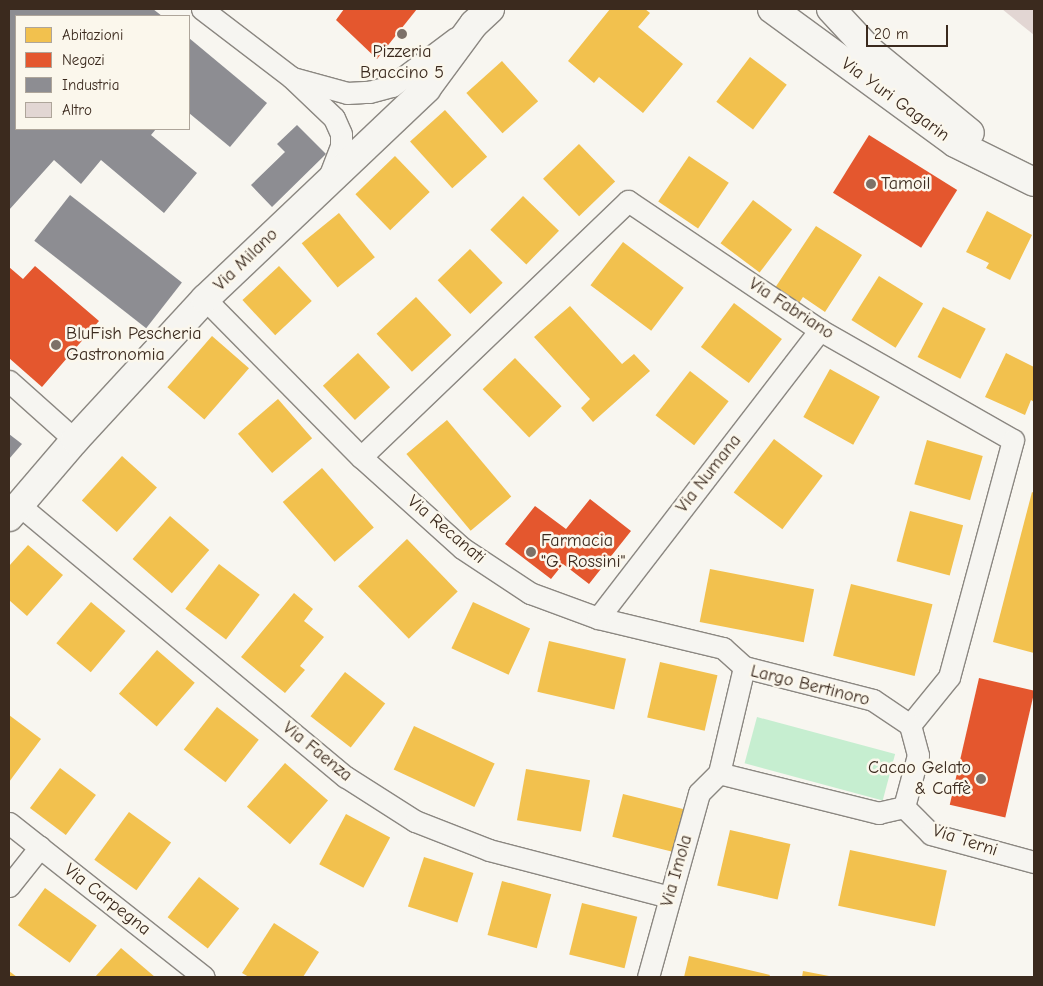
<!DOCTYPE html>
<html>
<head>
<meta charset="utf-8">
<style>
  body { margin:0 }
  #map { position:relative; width:1043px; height:986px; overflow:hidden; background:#f8f6f0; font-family:"Comic Neue",sans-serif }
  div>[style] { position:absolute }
  .green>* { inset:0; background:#c6eed0; transform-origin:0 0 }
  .homes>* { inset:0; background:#f2c14e; transform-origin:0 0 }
  .shops>* { inset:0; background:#e4572e; transform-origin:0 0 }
  .industry>* { inset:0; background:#8d8d92; transform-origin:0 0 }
  .building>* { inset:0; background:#e2d6d3 }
  .roads { filter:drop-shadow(1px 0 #8b8781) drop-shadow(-1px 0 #8b8781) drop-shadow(0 1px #8b8781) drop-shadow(0 -1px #8b8781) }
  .minor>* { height:21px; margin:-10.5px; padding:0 10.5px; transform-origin:10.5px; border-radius:10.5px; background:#f6f5f1 }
  .tertiary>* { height:28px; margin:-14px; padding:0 14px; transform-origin:14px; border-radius:14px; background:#f6f5f1 }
  .secondary>* { height:28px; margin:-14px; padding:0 14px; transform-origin:14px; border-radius:14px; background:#f6f5f1 }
  .dots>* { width:14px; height:14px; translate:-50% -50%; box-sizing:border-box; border:2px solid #fbf7ec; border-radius:50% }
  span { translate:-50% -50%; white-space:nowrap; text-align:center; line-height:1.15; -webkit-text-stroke:5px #fbf7ec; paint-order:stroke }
  .poi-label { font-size:18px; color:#3b2a1e }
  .left { translate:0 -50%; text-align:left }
  .right { translate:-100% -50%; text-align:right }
  .street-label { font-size:18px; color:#3b2a1e }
  .frame { position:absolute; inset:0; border:10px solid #3b2a1e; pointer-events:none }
  .legend { position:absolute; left:15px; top:15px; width:175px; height:115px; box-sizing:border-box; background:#fbf7ec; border:1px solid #aea59a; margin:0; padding:6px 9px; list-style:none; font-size:15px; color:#3b2a1e }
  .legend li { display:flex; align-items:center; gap:10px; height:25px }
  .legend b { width:25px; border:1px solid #aea59a }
  .scale { position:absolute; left:866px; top:25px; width:82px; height:22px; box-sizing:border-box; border:2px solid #3b2a1e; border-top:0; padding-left:6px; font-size:15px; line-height:18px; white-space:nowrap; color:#3b2a1e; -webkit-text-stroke:4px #fbf7ec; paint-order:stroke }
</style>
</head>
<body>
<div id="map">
  <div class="green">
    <div style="left:757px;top:717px;width:143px;height:48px;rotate:15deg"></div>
  </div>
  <div class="homes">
    <div style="clip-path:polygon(610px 9px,645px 9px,650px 13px,638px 27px,683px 64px,643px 113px,599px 77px,594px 83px,568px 61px)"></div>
    <div style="left:750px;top:57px;width:46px;height:56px;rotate:37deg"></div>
    <div style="left:502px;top:61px;width:54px;height:48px;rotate:48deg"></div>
    <div style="left:445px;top:110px;width:63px;height:47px;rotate:48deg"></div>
    <div style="left:579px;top:144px;width:52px;height:50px;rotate:46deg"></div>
    <div style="left:395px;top:156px;width:50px;height:55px;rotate:46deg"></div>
    <div style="left:689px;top:156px;width:48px;height:55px;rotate:34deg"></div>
    <div style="left:523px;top:196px;width:50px;height:47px;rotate:44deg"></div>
    <div style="left:753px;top:200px;width:49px;height:54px;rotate:37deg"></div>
    <div style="clip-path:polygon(987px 211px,1032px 235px,1010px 280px,986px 268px,989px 263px,966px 252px)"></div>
    <div style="left:339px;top:213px;width:57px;height:48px;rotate:51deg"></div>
    <div style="clip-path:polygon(816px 226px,862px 255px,825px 312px,803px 297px,797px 306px,773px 291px)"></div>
    <div style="left:623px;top:242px;width:76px;height:54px;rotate:37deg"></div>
    <div style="left:470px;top:249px;width:47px;height:45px;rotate:46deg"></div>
    <div style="left:279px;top:266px;width:48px;height:50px;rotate:47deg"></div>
    <div style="left:879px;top:276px;width:52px;height:52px;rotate:32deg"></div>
    <div style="left:416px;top:297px;width:52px;height:54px;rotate:47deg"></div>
    <div style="left:734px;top:303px;width:60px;height:55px;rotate:37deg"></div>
    <div style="clip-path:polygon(570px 306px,622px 364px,634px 354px,650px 371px,593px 422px,581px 408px,590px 399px,534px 337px)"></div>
    <div style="left:943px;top:307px;width:48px;height:56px;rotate:27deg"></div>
    <div style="left:212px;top:336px;width:49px;height:68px;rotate:41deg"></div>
    <div style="left:358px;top:353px;width:47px;height:48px;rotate:47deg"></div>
    <div style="clip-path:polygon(1006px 353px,1034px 367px,1034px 402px,1031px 400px,1025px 415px,985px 397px)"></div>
    <div style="left:515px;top:358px;width:67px;height:45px;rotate:46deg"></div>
    <div style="left:830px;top:369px;width:57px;height:55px;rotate:29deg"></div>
    <div style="left:690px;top:371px;width:49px;height:56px;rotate:38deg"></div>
    <div style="left:278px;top:399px;width:52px;height:53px;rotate:49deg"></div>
    <div style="left:447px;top:420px;width:100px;height:53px;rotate:50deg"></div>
    <div style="left:774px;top:439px;width:61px;height:67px;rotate:37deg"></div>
    <div style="left:927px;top:440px;width:58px;height:46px;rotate:16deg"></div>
    <div style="left:122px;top:456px;width:47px;height:60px;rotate:42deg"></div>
    <div style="left:322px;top:468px;width:79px;height:52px;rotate:49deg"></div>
    <div style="clip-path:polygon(1032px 492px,1034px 493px,1034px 653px,993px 642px)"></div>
    <div style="left:910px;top:511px;width:55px;height:52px;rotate:15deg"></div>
    <div style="left:170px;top:516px;width:52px;height:57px;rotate:41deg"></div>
    <div style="left:407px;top:539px;width:73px;height:68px;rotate:46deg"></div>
    <div style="clip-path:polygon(28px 545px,63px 575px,27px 616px,9px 600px,9px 566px)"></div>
    <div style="left:219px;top:564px;width:51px;height:56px;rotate:37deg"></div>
    <div style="left:710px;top:569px;width:106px;height:54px;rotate:11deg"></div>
    <div style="left:851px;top:584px;width:84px;height:74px;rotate:14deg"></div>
    <div style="clip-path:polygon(294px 593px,313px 609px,304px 621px,324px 637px,300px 666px,305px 670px,285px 693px,241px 657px)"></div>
    <div style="left:91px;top:602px;width:45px;height:54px;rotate:40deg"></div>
    <div style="left:473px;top:602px;width:63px;height:51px;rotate:25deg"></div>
    <div style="left:549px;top:641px;width:79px;height:52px;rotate:13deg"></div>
    <div style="left:157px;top:650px;width:50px;height:58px;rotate:41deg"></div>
    <div style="left:660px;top:662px;width:59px;height:57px;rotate:13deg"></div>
    <div style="left:345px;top:672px;width:51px;height:56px;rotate:38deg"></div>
    <div style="left:217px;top:707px;width:53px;height:54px;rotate:38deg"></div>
    <div style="clip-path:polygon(9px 715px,41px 739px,9px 782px)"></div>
    <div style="left:414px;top:726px;width:89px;height:48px;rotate:25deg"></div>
    <div style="left:285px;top:763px;width:57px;height:58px;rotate:41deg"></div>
    <div style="left:60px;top:768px;width:45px;height:50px;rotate:37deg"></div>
    <div style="left:526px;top:769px;width:65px;height:52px;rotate:10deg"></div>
    <div style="left:623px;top:794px;width:65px;height:44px;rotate:14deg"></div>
    <div style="left:129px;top:812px;width:52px;height:59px;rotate:36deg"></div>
    <div style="left:346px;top:814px;width:50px;height:57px;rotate:28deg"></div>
    <div style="left:730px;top:830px;width:62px;height:57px;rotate:13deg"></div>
    <div style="left:850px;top:850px;width:99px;height:57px;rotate:12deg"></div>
    <div style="left:424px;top:857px;width:52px;height:52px;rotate:18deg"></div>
    <div style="left:199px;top:877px;width:51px;height:51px;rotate:38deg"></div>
    <div style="left:502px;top:881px;width:51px;height:56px;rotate:15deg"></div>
    <div style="left:45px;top:888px;width:64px;height:46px;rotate:36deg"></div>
    <div style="left:582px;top:903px;width:57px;height:53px;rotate:14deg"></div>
    <div style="clip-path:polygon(274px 923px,319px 952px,303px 977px,249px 977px,242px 973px)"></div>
    <div style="clip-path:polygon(121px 948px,155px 977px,95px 977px)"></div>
    <div style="clip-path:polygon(689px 956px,770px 975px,769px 977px,684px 977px)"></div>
    <div style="clip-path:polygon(9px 971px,17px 977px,9px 977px)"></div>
    <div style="clip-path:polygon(803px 971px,829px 976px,829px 977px,802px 977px)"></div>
  </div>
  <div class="shops">
    <div style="clip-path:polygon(344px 9px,417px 9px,377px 59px,336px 20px)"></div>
    <div style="left:869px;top:135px;width:104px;height:68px;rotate:32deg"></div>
    <div style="clip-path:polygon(35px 266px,99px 321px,42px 387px,9px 358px,9px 267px,23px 279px)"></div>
    <div style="clip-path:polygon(590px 499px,631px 531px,589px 584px,563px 564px,551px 579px,505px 544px,535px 506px,566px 529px)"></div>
    <div style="left:979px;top:678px;width:57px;height:130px;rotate:13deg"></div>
  </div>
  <div class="industry">
    <div style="clip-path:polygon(9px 9px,153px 9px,162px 16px,16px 16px,16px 129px,156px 129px,151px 135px,197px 173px,164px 213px,101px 160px,81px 184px,54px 160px,9px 210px)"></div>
    <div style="clip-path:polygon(189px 38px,267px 103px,230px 147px,189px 113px)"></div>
    <div style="clip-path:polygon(297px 125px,326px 154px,272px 207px,251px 185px,285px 152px,277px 144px)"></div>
    <div style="left:70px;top:195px;width:142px;height:58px;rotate:38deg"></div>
    <div style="clip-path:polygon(9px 434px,22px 444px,9px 459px)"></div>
  </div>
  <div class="building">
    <div style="clip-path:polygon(1002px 9px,1034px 9px,1034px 35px)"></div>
  </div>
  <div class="roads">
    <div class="minor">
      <div style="left:202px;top:9px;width:112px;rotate:37.4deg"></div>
      <div style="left:291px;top:77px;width:59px;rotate:43.6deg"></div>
      <div style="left:334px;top:118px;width:17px;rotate:66deg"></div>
      <div style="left:341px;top:134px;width:12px;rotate:90deg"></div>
      <div style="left:341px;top:146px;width:33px;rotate:111deg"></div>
      <div style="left:293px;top:78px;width:56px;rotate:15.5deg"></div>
      <div style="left:347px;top:93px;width:22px;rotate:-3deg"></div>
      <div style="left:369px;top:92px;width:24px;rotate:-15deg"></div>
      <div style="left:392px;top:86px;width:80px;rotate:-36.9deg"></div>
      <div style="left:205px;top:299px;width:222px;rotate:45.4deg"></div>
      <div style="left:361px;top:457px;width:136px;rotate:42deg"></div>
      <div style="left:462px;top:548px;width:82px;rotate:33.5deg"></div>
      <div style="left:530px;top:593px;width:72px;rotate:20.2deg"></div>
      <div style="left:598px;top:618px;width:129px;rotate:13.5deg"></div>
      <div style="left:723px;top:648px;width:28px;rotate:42deg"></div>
      <div style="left:9px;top:381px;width:89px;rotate:41.8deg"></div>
      <div style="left:361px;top:457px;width:370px;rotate:-43.8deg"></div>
      <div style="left:628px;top:201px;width:231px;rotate:33.9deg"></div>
      <div style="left:820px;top:330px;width:222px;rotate:29.7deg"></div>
      <div style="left:1013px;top:440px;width:245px;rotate:105.1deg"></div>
      <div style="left:949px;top:677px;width:62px;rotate:129.1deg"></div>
      <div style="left:19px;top:505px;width:425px;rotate:39.8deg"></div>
      <div style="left:346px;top:777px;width:82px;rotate:32.5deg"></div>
      <div style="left:415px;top:821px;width:79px;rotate:21.4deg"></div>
      <div style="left:489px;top:850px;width:187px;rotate:14.6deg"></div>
      <div style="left:598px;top:618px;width:364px;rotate:-52.4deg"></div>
      <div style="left:904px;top:807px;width:38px;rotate:45deg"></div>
      <div style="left:931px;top:834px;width:107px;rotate:15.2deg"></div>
      <div style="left:9px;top:823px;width:248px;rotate:38.3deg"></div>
      <div style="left:9px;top:886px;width:50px;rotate:-51.5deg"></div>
      <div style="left:648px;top:977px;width:191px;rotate:-74.5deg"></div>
      <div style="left:699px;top:793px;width:28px;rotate:-45deg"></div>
      <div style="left:719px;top:773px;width:109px;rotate:-76.7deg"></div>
      <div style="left:744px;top:667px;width:133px;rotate:14.3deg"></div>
      <div style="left:873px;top:700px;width:45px;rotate:34deg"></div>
      <div style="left:910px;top:725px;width:31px;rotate:75deg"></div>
      <div style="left:918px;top:755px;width:54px;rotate:105.1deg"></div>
      <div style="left:904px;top:807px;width:26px;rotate:167deg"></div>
      <div style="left:879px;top:813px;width:165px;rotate:-166deg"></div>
    </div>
    <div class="tertiary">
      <div style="left:9px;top:517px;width:101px;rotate:-49.4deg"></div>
      <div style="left:75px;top:440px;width:192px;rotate:-47.3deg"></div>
      <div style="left:205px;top:299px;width:305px;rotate:-43.5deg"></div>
      <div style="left:426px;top:89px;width:81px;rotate:-53.6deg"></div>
      <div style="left:474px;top:24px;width:22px;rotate:-43deg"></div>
    </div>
    <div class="secondary">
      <div style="left:772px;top:9px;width:227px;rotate:36.2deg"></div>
      <div style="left:955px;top:143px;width:88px;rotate:26.3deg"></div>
      <div style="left:831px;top:9px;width:57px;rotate:47.1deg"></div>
      <div style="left:870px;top:51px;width:129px;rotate:39.4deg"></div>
    </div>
  </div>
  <div class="dots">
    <div style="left:402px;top:34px;background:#7d7168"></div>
    <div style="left:871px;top:184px;background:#7d7168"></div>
    <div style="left:56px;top:345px;background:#7d7168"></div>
    <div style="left:531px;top:552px;background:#7d7168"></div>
    <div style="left:981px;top:779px;background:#7d7168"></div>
  </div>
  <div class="poi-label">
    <span style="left:402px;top:63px">Pizzeria<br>Braccino 5</span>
    <span class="left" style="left:881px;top:184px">Tamoil</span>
    <span class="left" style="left:66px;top:345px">BluFish Pescheria<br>Gastronomia</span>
    <span class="left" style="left:541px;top:552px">Farmacia<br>"G. Rossini"</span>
    <span class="right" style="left:971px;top:779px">Cacao Gelato<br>&amp; Caffè</span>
  </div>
  <div class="street-label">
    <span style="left:895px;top:100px;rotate:36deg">Via Yuri Gagarin</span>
    <span style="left:246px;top:260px;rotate:-44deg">Via Milano</span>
    <span style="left:791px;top:309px;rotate:33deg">Via Fabriano</span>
    <span style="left:709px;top:474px;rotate:-52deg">Via Numana</span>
    <span style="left:446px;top:530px;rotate:40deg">Via Recanati</span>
    <span style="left:810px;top:686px;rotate:14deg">Largo Bertinoro</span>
    <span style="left:317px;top:752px;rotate:39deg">Via Faenza</span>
    <span style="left:965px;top:841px;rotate:18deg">Via Terni</span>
    <span style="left:677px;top:871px;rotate:-74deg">Via Imola</span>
    <span style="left:107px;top:900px;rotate:38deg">Via Carpegna</span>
  </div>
  <div class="frame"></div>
  <ul class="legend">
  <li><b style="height:14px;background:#f2c14e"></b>Abitazioni</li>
  <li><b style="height:14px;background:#e4572e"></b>Negozi</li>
  <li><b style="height:14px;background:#8d8d92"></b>Industria</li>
  <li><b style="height:14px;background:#e2d6d3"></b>Altro</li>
  </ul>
  <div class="scale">20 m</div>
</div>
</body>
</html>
